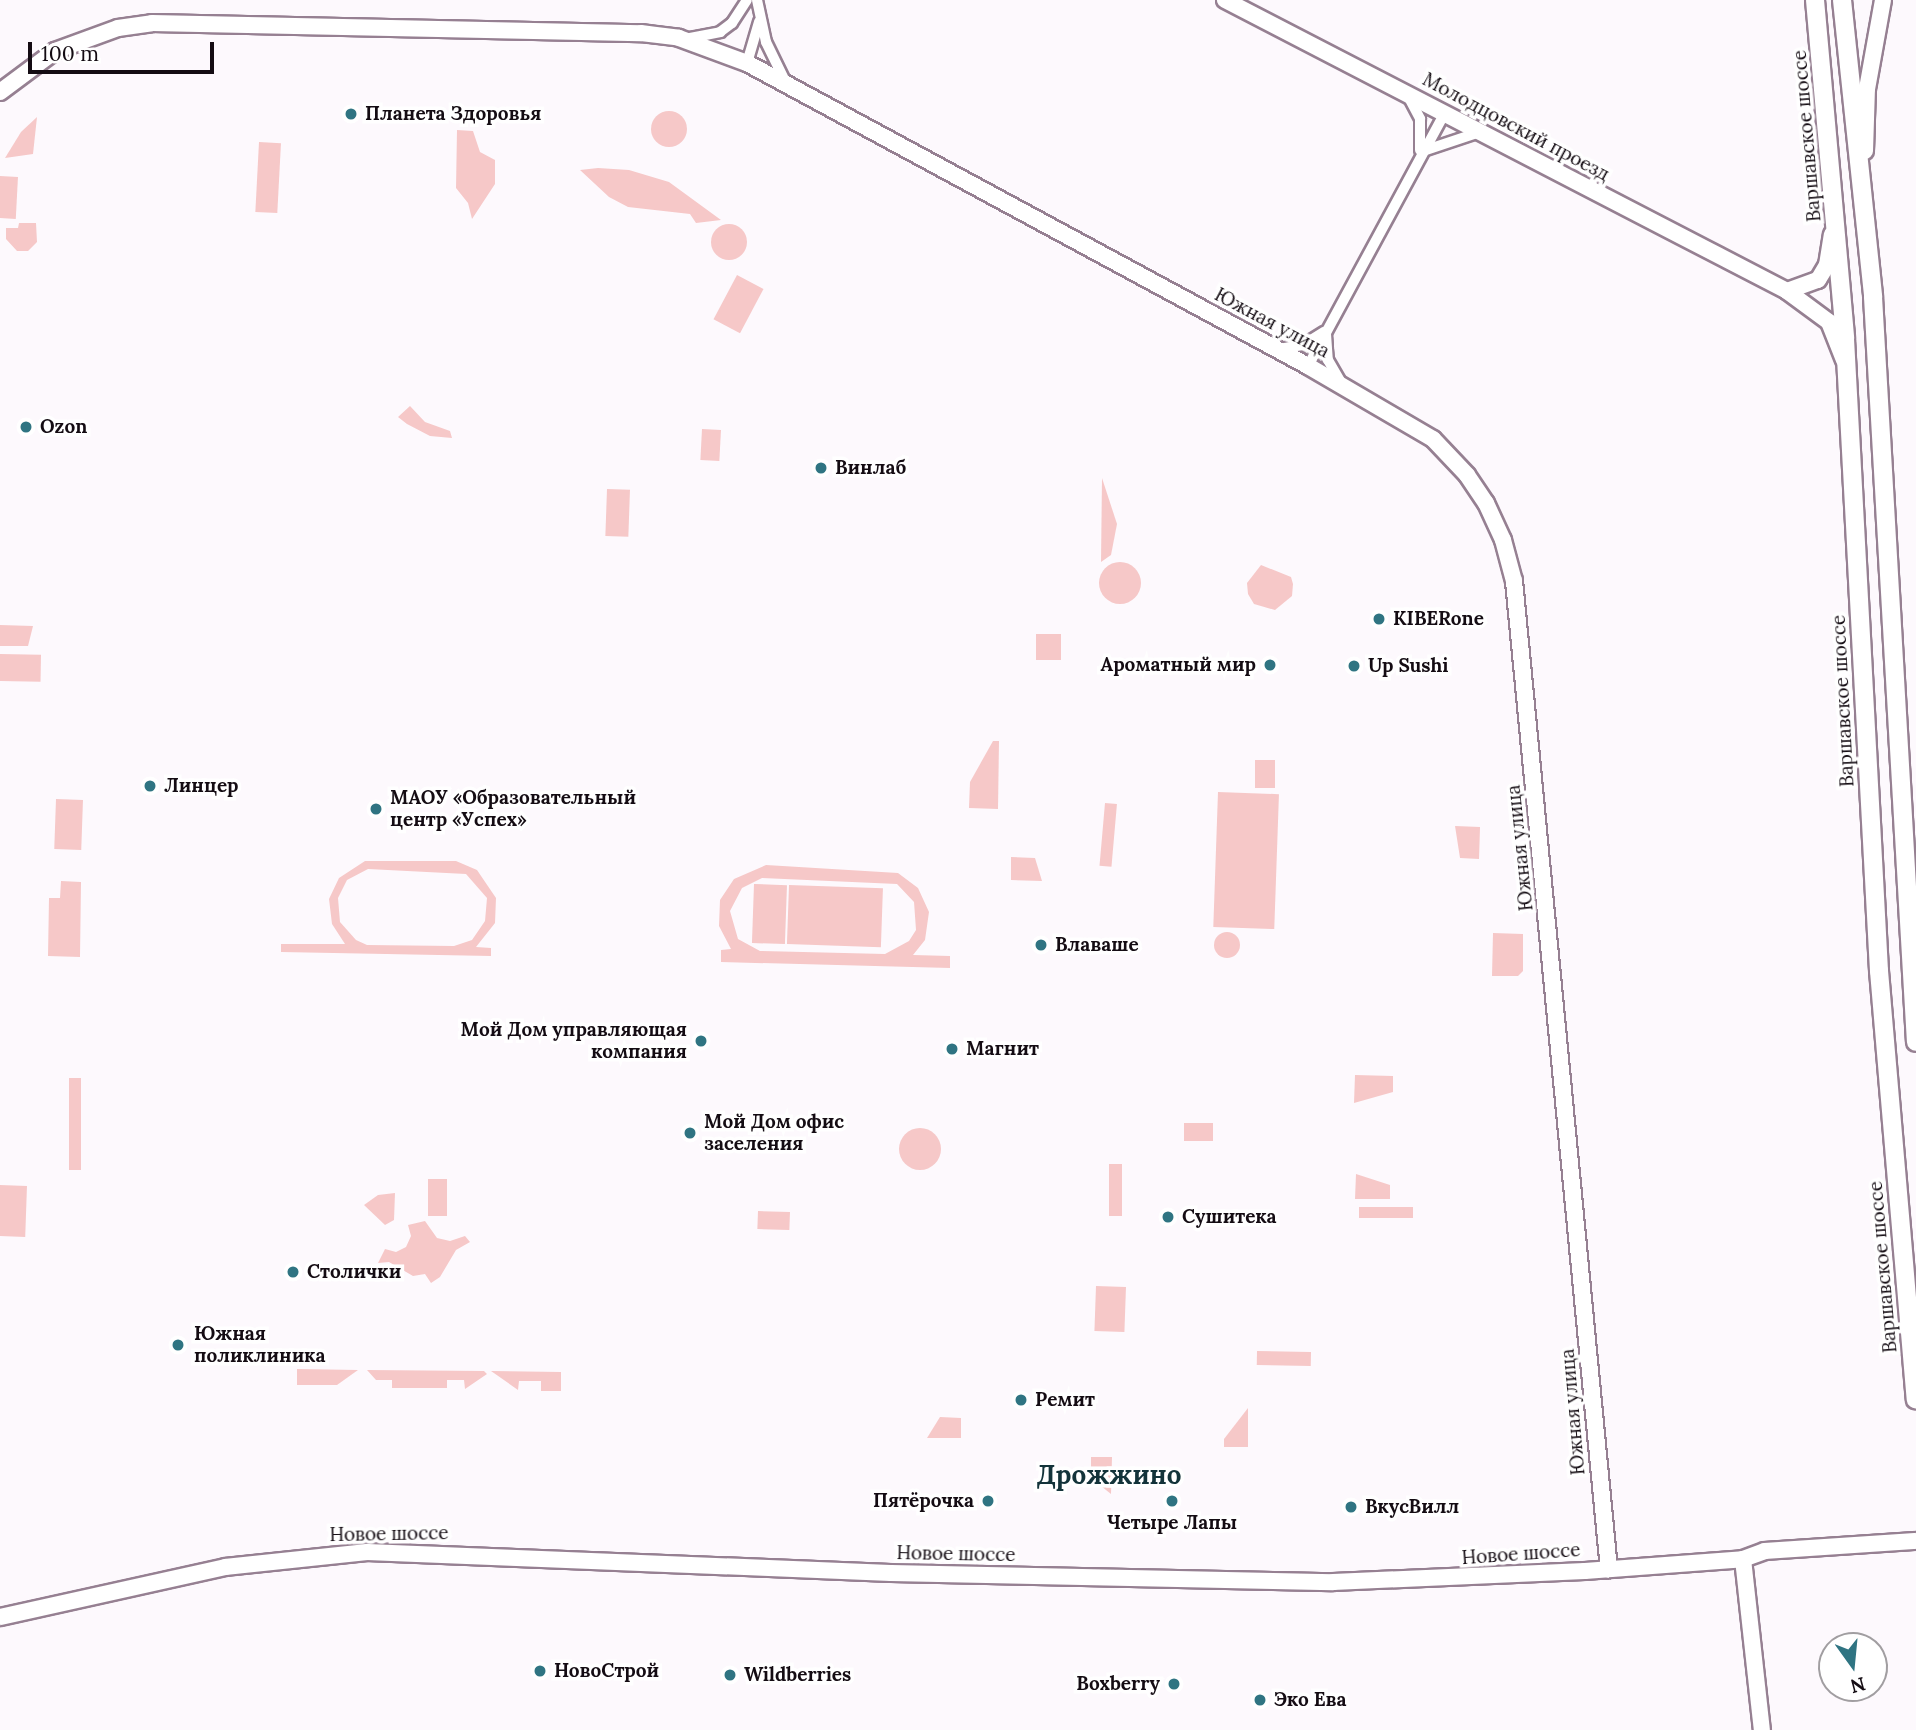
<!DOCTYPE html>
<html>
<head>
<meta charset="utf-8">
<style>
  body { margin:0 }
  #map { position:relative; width:1916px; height:1730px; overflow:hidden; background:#fdf9fd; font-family:Lora,serif }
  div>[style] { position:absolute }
  .green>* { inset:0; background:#f6c8c8; transform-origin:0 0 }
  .round { border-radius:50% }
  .roads { filter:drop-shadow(2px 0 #968092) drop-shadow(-2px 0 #968092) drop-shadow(0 2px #968092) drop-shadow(0 -2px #968092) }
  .street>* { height:10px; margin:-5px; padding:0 5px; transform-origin:5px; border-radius:5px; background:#fff }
  .secondary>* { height:16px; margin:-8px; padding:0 8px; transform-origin:8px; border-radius:8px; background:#fff }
  .primary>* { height:18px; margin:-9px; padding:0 9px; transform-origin:9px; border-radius:9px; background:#fff }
  .dots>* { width:19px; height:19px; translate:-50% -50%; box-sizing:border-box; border:4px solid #fff; border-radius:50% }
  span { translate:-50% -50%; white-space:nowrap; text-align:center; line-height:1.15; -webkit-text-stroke:7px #fff; paint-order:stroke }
  .poi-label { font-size:19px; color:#140c13; font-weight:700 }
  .left { translate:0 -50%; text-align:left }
  .right { translate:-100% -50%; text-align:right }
  .street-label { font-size:19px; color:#140c13 }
  .district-label { font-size:26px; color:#13333a; font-weight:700 }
  .north { position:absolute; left:1818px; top:1632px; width:70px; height:70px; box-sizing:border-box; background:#fff; border:2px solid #a19ea1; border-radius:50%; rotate:165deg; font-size:19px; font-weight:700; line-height:28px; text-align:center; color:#140c13 }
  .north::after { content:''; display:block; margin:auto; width:24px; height:32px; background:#2f7482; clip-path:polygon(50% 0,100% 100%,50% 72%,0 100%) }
  .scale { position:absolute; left:28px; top:42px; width:186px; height:32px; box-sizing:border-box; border:4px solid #140c13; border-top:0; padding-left:9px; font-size:21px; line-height:24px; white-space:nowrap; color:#140c13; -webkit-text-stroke:5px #fff; paint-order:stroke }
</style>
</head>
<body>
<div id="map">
  <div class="green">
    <div class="round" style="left:651px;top:111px;width:36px;height:36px"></div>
    <div style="clip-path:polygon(37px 117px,33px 154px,5px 158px,21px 132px)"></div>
    <div style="clip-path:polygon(457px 130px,473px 131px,480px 152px,495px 160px,495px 184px,472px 219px,468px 203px,456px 188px)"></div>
    <div style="left:259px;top:142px;width:22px;height:70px;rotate:3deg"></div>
    <div style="clip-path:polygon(598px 168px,629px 170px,669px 182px,721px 220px,696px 223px,690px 214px,628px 207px,609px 197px,580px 170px)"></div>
    <div style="left:0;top:176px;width:18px;height:42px;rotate:3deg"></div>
    <div style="clip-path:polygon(19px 223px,36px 223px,37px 242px,28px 251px,17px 251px,6px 239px,6px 228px,18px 228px)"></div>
    <div class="round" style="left:711px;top:224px;width:36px;height:36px"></div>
    <div style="left:737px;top:275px;width:30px;height:50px;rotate:28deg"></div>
    <div style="clip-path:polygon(410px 406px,425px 422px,450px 431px,452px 438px,430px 436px,407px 424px,398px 417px)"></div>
    <div style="left:702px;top:429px;width:19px;height:31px;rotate:3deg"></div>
    <div style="clip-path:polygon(1102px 478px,1117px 524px,1111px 555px,1101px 562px)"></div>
    <div style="left:607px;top:489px;width:23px;height:47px;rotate:2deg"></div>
    <div class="round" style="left:1099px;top:562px;width:42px;height:42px"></div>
    <div style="clip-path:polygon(1261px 565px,1291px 577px,1293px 584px,1292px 596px,1275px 610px,1254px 604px,1248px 594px,1247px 583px)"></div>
    <div style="clip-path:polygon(0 625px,33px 626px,28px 646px,0 646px)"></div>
    <div style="left:1036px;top:634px;width:25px;height:26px"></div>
    <div style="left:0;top:654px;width:41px;height:27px;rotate:1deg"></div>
    <div style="clip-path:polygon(993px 741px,999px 741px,998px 809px,969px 808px,970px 782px)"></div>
    <div style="left:1255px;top:760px;width:20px;height:28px"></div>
    <div style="left:1218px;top:792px;width:61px;height:135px;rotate:2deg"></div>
    <div style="left:56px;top:799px;width:27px;height:50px;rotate:2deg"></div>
    <div style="left:1105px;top:803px;width:12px;height:63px;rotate:5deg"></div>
    <div style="clip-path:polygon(1455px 826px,1480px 827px,1479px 859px,1460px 858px)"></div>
    <div style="clip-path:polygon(1011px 857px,1035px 858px,1042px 881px,1011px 880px)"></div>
    <div style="clip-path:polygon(evenodd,365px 861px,456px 861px,477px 870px,496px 898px,495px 923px,476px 947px,491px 948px,491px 956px,281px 952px,281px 944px,345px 944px,332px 924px,329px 899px,339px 878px,365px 861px,368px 869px,466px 874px,487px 898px,485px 921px,472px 940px,454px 946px,367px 945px,356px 940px,340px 922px,338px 898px,347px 880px,368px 869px)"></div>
    <div style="clip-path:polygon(evenodd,766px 865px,898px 873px,918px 888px,929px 912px,925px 940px,913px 955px,950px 956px,950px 968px,721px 962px,721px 950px,731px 949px,719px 926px,720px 900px,734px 879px,766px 865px,762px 878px,897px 884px,914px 902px,916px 930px,909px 941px,885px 954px,760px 951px,738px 939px,730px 911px,742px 888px,762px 878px)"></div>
    <div style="clip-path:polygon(61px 881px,81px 882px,80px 957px,48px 956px,49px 898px,60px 898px)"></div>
    <div style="left:754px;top:884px;width:33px;height:59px;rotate:2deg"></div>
    <div style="left:789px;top:885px;width:94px;height:59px;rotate:2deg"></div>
    <div class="round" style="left:1214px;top:932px;width:26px;height:26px"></div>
    <div style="clip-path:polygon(1493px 933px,1523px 934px,1523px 971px,1518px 976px,1492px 976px)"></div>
    <div style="clip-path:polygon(1355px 1075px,1393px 1076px,1393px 1092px,1354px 1103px)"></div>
    <div style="left:69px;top:1078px;width:12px;height:92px"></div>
    <div style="left:1184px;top:1123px;width:29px;height:18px"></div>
    <div class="round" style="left:899px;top:1128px;width:42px;height:42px"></div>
    <div style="left:1109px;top:1164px;width:13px;height:52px"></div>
    <div style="clip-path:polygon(1356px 1174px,1390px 1185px,1390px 1199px,1355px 1199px)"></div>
    <div style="left:428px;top:1179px;width:19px;height:37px"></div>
    <div style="left:0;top:1185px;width:27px;height:51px;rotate:2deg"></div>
    <div style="clip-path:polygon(395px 1193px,394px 1220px,385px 1225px,364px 1205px,378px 1195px)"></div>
    <div style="left:1359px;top:1207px;width:54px;height:11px"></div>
    <div style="left:758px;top:1211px;width:32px;height:18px;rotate:2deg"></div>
    <div style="clip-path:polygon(425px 1221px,437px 1238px,450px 1241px,465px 1236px,470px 1242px,456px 1250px,440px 1277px,431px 1283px,425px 1274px,413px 1276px,389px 1262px,378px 1263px,385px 1249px,396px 1252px,406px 1247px,411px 1236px,408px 1225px)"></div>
    <div style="left:1096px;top:1286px;width:30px;height:45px;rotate:2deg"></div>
    <div style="left:1257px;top:1351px;width:54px;height:14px;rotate:1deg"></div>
    <div style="clip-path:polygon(297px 1369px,358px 1370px,337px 1385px,297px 1385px)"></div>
    <div style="clip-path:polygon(367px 1370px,484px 1371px,487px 1374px,465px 1389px,464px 1380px,447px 1380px,447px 1388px,392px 1388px,392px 1380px,376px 1380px)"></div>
    <div style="clip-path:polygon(491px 1371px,561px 1372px,561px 1391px,541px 1391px,541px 1381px,519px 1381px,518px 1390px)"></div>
    <div style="clip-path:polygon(1248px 1408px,1248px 1447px,1224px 1447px,1224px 1439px)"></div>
    <div style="clip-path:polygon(940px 1417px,961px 1418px,961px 1438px,927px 1438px)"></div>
    <div style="clip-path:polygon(1091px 1457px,1112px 1457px,1111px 1494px,1091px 1478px)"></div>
  </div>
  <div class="roads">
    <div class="street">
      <div style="left:757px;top:0;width:43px;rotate:77.9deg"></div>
      <div style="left:766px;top:42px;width:46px;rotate:64deg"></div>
      <div style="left:690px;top:38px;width:31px;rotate:-11deg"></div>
      <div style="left:720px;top:32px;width:15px;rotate:-37deg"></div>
      <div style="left:732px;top:23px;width:27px;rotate:-57deg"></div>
      <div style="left:747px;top:63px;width:43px;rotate:-73.7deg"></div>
      <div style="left:1408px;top:96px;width:26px;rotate:62deg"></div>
      <div style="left:1420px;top:119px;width:31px;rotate:90deg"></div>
      <div style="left:1423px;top:151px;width:60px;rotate:-18.4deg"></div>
      <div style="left:1326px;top:334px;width:26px;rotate:86deg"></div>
      <div style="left:1328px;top:360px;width:24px;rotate:60deg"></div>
      <div style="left:1278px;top:349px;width:25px;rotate:-9deg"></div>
      <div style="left:1303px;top:345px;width:25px;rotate:-32deg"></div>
      <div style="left:1308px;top:366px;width:288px;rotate:-61.6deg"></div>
    </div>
    <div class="secondary">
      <div style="left:1225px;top:0;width:633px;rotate:27.37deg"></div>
      <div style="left:1787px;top:291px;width:52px;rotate:36.4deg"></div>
      <div style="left:1829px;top:322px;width:41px;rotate:68.5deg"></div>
      <div style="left:0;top:92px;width:69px;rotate:-36.7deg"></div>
      <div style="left:55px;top:51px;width:67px;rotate:-20.1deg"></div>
      <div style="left:118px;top:28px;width:34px;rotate:-8deg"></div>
      <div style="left:152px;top:23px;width:489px;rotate:1.2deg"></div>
      <div style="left:641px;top:33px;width:38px;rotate:7deg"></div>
      <div style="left:679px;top:38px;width:72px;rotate:20.2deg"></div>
      <div style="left:747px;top:63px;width:638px;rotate:28.37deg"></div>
      <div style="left:1308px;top:366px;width:145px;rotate:30.3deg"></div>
      <div style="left:1433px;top:439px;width:50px;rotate:46.6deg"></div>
      <div style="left:1467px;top:475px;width:34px;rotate:56deg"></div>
      <div style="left:1486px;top:503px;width:41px;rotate:65.3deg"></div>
      <div style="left:1503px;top:540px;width:42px;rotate:75deg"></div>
      <div style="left:1514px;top:581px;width:993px;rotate:84.51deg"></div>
      <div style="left:1865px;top:151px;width:62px;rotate:-88.2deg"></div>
      <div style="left:1867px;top:89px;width:90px;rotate:-79.8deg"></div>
      <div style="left:1787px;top:291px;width:33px;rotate:-20deg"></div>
      <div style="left:1818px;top:280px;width:17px;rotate:-59deg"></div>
      <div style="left:1827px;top:265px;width:31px;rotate:-81deg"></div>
      <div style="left:1743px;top:1559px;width:172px;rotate:83.7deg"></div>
      <div style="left:0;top:1617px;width:230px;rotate:-12.5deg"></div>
      <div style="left:225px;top:1567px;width:143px;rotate:-6deg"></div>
      <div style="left:367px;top:1552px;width:524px;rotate:2.29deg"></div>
      <div style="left:891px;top:1573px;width:442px;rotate:1.2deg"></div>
      <div style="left:1333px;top:1582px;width:252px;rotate:-2.5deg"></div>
      <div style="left:1585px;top:1571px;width:158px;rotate:-4.3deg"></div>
      <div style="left:1743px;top:1559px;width:23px;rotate:-20deg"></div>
      <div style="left:1765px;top:1551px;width:151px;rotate:-3.8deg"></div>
    </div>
    <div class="primary">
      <div style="left:1815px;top:0;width:340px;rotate:84.9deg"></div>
      <div style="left:1845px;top:339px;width:633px;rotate:86.92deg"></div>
      <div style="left:1879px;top:971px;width:430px;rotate:85.1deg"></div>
      <div style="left:1842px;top:0;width:299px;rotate:84deg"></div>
      <div style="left:1873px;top:297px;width:746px;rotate:86.7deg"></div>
    </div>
  </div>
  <div class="dots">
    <div style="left:351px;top:114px;background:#2f7482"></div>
    <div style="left:26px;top:427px;background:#2f7482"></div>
    <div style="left:821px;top:468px;background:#2f7482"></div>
    <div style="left:1379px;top:619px;background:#2f7482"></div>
    <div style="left:1270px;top:665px;background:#2f7482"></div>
    <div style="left:1354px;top:666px;background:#2f7482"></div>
    <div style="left:150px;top:786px;background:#2f7482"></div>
    <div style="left:376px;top:809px;background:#2f7482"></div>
    <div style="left:1041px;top:945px;background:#2f7482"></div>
    <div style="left:701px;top:1041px;background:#2f7482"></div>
    <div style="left:952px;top:1049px;background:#2f7482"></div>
    <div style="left:690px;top:1133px;background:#2f7482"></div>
    <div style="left:1168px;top:1217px;background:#2f7482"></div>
    <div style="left:293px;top:1272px;background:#2f7482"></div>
    <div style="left:178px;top:1345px;background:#2f7482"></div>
    <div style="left:1021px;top:1400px;background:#2f7482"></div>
    <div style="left:988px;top:1501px;background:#2f7482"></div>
    <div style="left:1172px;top:1501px;background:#2f7482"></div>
    <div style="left:1351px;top:1507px;background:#2f7482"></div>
    <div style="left:540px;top:1671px;background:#2f7482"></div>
    <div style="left:730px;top:1675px;background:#2f7482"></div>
    <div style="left:1174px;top:1684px;background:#2f7482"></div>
    <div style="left:1260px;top:1700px;background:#2f7482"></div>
  </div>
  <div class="poi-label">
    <span class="left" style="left:365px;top:114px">Планета Здоровья</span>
    <span class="left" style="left:40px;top:427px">Ozon</span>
    <span class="left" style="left:835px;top:468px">Винлаб</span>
    <span class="left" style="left:1393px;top:619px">KIBERone</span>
    <span class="right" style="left:1256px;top:665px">Ароматный мир</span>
    <span class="left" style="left:1368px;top:666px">Up Sushi</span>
    <span class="left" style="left:164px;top:786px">Линцер</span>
    <span class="left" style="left:390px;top:809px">МАОУ «Образовательный<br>центр «Успех»</span>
    <span class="left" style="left:1055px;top:945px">Влаваше</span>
    <span class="right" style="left:687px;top:1041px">Мой Дом управляющая<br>компания</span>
    <span class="left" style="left:966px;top:1049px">Магнит</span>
    <span class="left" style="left:704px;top:1133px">Мой Дом офис<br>заселения</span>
    <span class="left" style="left:1182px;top:1217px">Сушитека</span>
    <span class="left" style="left:307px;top:1272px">Столички</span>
    <span class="left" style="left:194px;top:1345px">Южная<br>поликлиника</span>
    <span class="left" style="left:1035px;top:1400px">Ремит</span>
    <span class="right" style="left:974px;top:1501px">Пятёрочка</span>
    <span class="left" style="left:1365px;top:1507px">ВкусВилл</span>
    <span style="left:1172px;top:1523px">Четыре Лапы</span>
    <span class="left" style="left:554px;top:1671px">НовоСтрой</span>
    <span class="left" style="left:744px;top:1675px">Wildberries</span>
    <span class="right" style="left:1160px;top:1684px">Boxberry</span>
    <span class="left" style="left:1274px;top:1700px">Эко Ева</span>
  </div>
  <div class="street-label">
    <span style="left:1516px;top:127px;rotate:28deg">Молодцовский проезд</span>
    <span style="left:1807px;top:136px;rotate:-95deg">Варшавское шоссе</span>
    <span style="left:1272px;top:323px;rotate:28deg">Южная улица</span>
    <span style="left:1843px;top:701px;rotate:-93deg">Варшавское шоссе</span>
    <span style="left:1520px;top:848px;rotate:-96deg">Южная улица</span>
    <span style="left:1883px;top:1267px;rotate:-95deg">Варшавское шоссе</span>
    <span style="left:1573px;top:1412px;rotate:-95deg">Южная улица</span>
    <span style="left:389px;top:1534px;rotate:-1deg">Новое шоссе</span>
    <span style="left:956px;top:1554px;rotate:1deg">Новое шоссе</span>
    <span style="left:1521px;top:1554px;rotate:-4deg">Новое шоссе</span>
  </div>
  <div class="district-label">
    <span style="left:1109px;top:1475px">Дрожжино</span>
  </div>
  <div class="north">N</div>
  <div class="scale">100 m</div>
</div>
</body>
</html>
